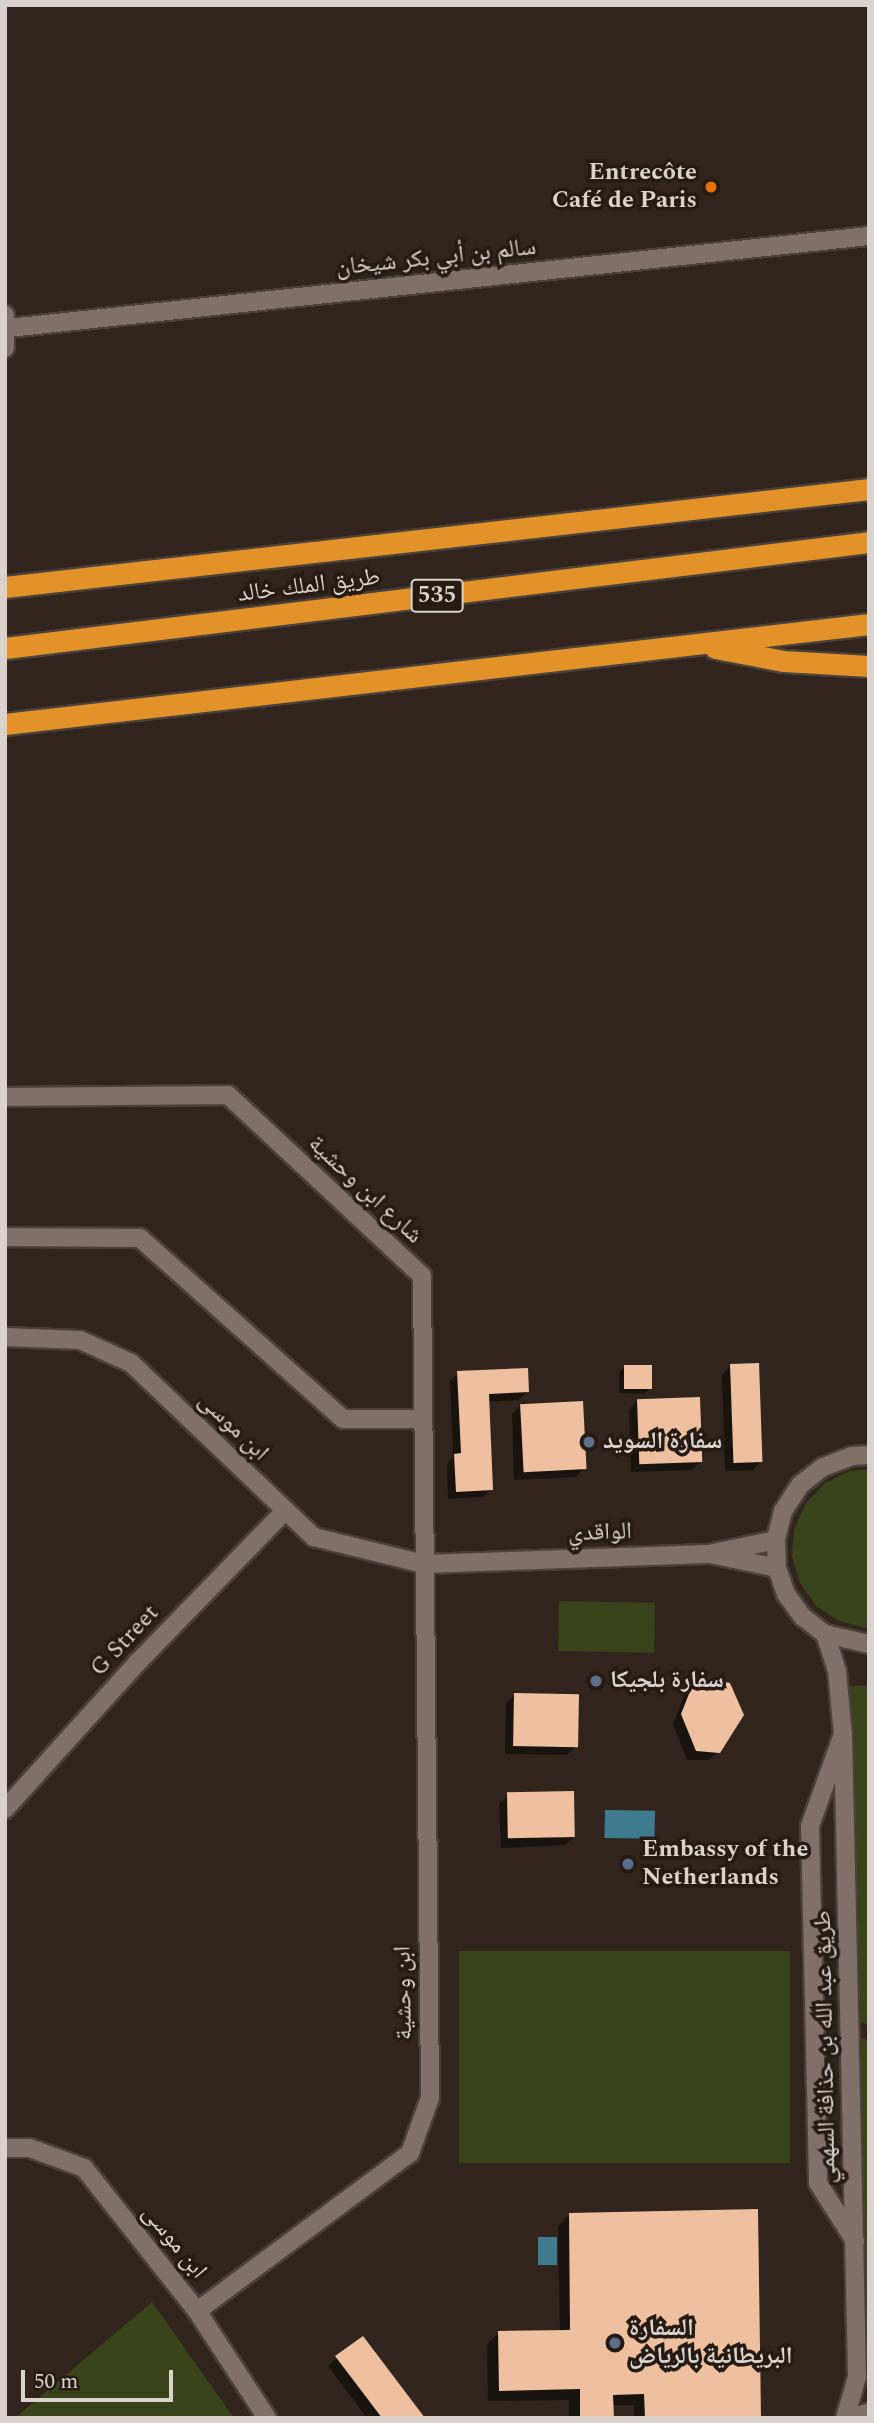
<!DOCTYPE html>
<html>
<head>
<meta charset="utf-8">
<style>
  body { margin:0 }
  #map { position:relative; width:874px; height:2423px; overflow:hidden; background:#30241c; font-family:Spectral,"Noto Naskh Arabic",serif }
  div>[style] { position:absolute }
  .green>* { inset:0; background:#38431a; transform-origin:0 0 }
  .water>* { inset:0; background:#3e7b8e; transform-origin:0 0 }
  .shadow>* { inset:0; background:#0007 }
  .building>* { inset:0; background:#efc0a0; transform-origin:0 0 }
  .roads { filter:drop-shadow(2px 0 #4a403a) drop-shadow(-2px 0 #4a403a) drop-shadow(0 2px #4a403a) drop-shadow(0 -2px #4a403a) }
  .minor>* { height:18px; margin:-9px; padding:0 9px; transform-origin:9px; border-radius:9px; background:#807168 }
  .tertiary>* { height:18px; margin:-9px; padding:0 9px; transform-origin:9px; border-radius:9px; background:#807168 }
  .motorway>* { height:21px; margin:-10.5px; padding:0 10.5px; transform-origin:10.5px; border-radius:10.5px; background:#e3922a }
  .dots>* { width:19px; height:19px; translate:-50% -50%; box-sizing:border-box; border:4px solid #261b13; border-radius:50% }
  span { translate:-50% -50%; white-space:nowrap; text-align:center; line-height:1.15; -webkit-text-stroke:7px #261b13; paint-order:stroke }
  .shield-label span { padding:2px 5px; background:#261b13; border:2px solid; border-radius:5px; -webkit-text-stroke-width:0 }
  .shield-label { font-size:23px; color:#dad2cd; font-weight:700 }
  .poi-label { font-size:24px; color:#dad2cd; font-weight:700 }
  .right { translate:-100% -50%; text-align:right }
  .left { translate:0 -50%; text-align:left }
  .street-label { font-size:24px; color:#dad2cd }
  .frame { position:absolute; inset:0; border:7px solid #dad2cd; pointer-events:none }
  .scale { position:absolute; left:21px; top:2370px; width:152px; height:32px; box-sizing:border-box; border:4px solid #dad2cd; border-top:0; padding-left:9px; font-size:21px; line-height:24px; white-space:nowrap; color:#dad2cd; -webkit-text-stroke:5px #261b13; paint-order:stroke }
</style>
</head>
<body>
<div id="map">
  <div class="green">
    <div style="clip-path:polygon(869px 1469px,869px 1627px,866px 1628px,839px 1621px,816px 1606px,800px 1583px,792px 1556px,794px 1529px,806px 1503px,825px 1483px,850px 1471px)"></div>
    <div style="left:559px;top:1601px;width:96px;height:50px;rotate:1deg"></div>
    <div style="clip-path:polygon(869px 1685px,869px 2026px,856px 2019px,849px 1686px)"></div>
    <div style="left:790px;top:1951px;width:212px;height:331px;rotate:90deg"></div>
    <div style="clip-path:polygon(857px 2036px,869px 2041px,869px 2331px,862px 2324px)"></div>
    <div style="clip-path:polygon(152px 2302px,234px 2418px,15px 2418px)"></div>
  </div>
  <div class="water">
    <div style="left:605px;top:1810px;width:50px;height:28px;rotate:1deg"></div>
    <div style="left:538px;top:2237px;width:19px;height:28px"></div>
  </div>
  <div class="shadow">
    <div style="clip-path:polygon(625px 1366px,650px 1388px,644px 1394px,619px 1393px,619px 1372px)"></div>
    <div style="clip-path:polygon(730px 1366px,761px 1461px,753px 1470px,725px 1471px,722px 1375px)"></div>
    <div style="clip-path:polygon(458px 1373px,527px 1392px,519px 1400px,487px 1402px,491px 1489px,483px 1497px,448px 1499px,447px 1464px,453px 1457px,450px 1381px)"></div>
    <div style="clip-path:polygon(637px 1401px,700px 1462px,692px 1470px,631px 1472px,629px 1410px)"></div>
    <div style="clip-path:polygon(521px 1405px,584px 1468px,576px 1477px,514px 1480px,512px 1414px)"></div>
    <div style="clip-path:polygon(697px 1678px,719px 1751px,709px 1760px,687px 1760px,673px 1724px,688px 1686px)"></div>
    <div style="clip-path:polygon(515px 1695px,576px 1746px,567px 1755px,505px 1754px,506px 1703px)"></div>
    <div style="clip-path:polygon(508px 1795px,574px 1837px,565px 1845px,501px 1848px,499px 1804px)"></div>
    <div style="clip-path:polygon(570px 2214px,759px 2418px,634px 2418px,634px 2405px,612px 2405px,612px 2418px,569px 2418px,569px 2400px,488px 2401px,487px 2344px,499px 2333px,560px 2332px,558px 2226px)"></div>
    <div style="clip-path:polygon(336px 2358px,422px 2418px,367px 2418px,328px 2366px)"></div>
  </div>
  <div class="building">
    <div style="left:759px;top:1363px;width:99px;height:29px;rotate:88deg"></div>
    <div style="left:624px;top:1365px;width:28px;height:24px"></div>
    <div style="clip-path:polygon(528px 1368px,529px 1392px,489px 1394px,493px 1490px,456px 1492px,454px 1454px,461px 1453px,457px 1371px)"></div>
    <div style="left:700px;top:1397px;width:65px;height:63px;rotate:88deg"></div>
    <div style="left:583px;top:1401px;width:68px;height:63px;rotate:87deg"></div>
    <div style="clip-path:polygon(696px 1676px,730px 1683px,744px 1715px,720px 1753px,696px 1751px,681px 1714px)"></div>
    <div style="left:514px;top:1693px;width:65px;height:53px;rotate:1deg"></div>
    <div style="left:574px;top:1791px;width:46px;height:67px;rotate:89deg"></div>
    <div style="clip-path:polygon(758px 2209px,761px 2418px,645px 2418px,644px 2394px,613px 2395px,614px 2418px,580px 2418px,580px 2389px,499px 2391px,498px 2331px,570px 2330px,569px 2213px)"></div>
    <div style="clip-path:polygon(363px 2336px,425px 2418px,382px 2418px,335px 2356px)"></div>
  </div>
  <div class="roads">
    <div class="minor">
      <div style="left:5px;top:315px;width:33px;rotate:90deg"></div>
      <div style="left:9px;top:328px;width:865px;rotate:-6.11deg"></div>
      <div style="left:5px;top:1097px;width:223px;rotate:-0.5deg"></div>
      <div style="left:228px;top:1095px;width:265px;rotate:43deg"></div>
      <div style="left:422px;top:1276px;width:822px;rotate:89.44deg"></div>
      <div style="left:430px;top:2098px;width:59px;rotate:110deg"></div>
      <div style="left:410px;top:2153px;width:265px;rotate:143.4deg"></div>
      <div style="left:5px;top:1237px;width:135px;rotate:0.4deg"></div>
      <div style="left:140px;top:1238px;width:272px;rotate:41.7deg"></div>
      <div style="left:343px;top:1419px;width:80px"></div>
      <div style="left:5px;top:1337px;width:75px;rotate:2.3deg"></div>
      <div style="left:80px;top:1340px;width:56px;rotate:24.3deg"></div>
      <div style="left:131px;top:1363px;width:253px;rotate:43.6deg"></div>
      <div style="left:314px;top:1537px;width:113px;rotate:13.8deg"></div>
      <div style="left:424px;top:1564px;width:284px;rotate:-2deg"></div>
      <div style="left:708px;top:1554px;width:69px;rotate:-11.6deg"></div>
      <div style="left:715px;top:1555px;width:63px;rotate:11.8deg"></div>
      <div style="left:843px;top:1734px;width:98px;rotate:109.7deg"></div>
      <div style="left:810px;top:1826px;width:357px;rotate:88.7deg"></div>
      <div style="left:818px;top:2183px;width:69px;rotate:57.5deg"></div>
      <div style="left:5px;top:1809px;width:198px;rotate:-47.9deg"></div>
      <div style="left:138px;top:1662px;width:211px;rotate:-45.8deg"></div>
      <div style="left:5px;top:2148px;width:25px"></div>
      <div style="left:30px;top:2148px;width:58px;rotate:20.3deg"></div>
      <div style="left:84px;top:2168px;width:182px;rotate:51.7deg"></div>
      <div style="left:197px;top:2311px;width:128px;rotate:56.8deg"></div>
    </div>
    <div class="tertiary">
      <div style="left:869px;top:1455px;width:17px;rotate:177deg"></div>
      <div style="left:852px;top:1456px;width:31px;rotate:159deg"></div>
      <div style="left:823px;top:1467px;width:29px;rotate:142deg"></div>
      <div style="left:800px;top:1485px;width:31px;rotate:123deg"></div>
      <div style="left:783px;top:1511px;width:30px;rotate:104deg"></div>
      <div style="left:776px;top:1540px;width:28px;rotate:88deg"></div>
      <div style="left:777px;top:1568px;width:28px;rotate:71deg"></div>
      <div style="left:786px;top:1594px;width:29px;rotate:54deg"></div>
      <div style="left:803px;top:1617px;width:28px;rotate:38deg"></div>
      <div style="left:825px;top:1634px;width:45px;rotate:12.8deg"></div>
      <div style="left:825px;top:1634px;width:39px;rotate:72deg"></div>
      <div style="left:837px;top:1671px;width:63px;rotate:84.6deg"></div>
      <div style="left:843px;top:1734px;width:643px;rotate:88.75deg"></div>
      <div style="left:857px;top:2377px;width:43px;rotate:106.3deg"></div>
      <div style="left:852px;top:2418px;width:18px;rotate:-19deg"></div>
    </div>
    <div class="motorway">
      <div style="left:5px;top:587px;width:870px;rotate:-6.47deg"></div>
      <div style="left:5px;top:648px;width:870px;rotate:-6.99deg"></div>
      <div style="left:715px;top:648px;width:69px;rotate:10.8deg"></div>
      <div style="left:783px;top:661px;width:86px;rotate:3.3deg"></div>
      <div style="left:5px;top:724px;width:870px;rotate:-6.6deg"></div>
    </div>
  </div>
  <div class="dots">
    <div style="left:711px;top:187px;background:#e8710a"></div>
    <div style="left:589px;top:1442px;background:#5c6f8a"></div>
    <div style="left:596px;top:1681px;background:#5c6f8a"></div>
    <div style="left:628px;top:1864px;background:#5c6f8a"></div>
    <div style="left:615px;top:2343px;background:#5c6f8a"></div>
  </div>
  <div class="shield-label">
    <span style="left:437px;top:596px">535</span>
  </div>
  <div class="poi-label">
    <span class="right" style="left:697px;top:187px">Entrecôte<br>Café de Paris</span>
    <span class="left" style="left:603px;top:1442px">سفارة السويد</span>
    <span class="left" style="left:610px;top:1681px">سفارة بلجيكا</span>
    <span class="left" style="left:642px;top:1864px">Embassy of the<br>Netherlands</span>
    <span class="left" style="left:629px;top:2343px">السفارة<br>البريطانية بالرياض</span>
  </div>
  <div class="street-label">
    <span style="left:436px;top:258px;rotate:-6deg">سالم بن أبي بكر شيخان</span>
    <span style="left:309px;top:586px;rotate:-7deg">طريق الملك خالد</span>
    <span style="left:365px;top:1190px;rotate:43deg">شارع ابن وحشية</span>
    <span style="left:233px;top:1427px;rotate:44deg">ابن موسى</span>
    <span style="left:600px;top:1533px;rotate:-2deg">الواقدي</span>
    <span style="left:125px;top:1641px;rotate:-47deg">G Street</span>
    <span style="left:404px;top:1993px;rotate:-91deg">ابن وحشية</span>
    <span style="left:826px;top:2047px;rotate:-91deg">طريق عبد الله بن حذافة السهمي</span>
    <span style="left:174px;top:2242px;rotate:51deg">ابن موسى</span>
  </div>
  <div class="frame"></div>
  <div class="scale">50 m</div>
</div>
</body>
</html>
